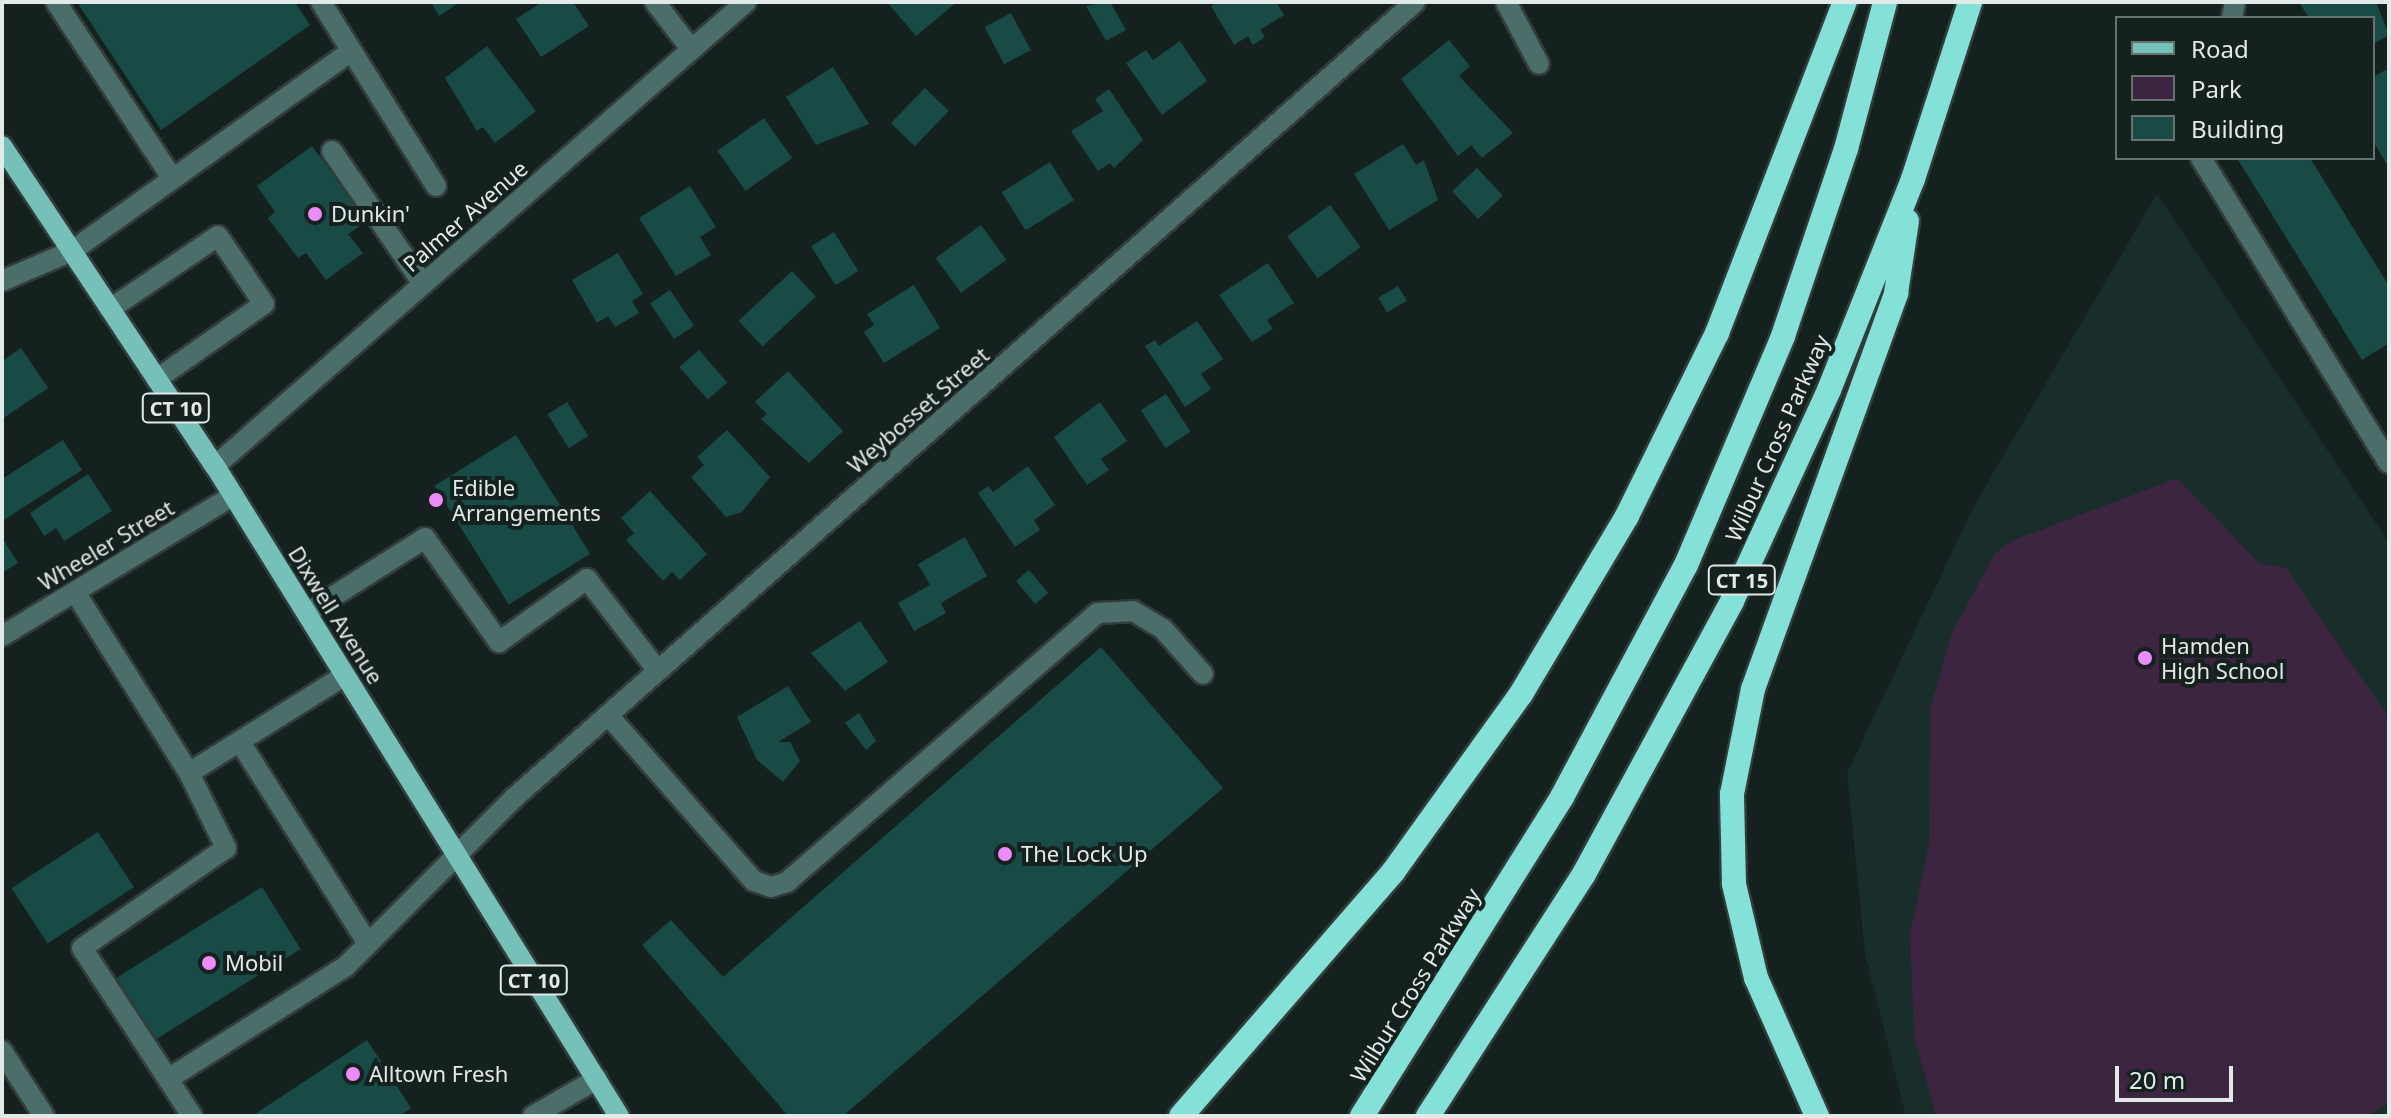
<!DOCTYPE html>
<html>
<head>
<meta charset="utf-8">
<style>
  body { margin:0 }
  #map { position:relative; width:2391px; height:1118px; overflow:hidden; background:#15211f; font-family:"Noto Sans",sans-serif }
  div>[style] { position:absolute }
  .built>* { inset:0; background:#192d2b }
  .green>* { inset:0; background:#3d2441 }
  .building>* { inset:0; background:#184b46; transform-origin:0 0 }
  .roads { filter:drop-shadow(2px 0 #323d3b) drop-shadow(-2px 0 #323d3b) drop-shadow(0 2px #323d3b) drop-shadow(0 -2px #323d3b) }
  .minor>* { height:20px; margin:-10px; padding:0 10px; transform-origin:10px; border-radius:10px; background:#4b6e6a }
  .major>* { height:20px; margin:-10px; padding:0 10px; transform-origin:10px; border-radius:10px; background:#75c0b8 }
  .highway>* { height:24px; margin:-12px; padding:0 12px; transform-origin:12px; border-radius:12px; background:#84e1d7 }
  .dots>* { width:22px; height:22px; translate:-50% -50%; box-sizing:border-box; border:4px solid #15211f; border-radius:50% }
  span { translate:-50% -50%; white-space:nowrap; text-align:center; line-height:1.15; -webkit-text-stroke:8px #15211f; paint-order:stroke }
  .shield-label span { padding:2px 6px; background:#15211f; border:2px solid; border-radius:6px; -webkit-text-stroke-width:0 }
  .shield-label { font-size:20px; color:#e2eae9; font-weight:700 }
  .poi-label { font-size:22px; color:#e2eae9 }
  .left { translate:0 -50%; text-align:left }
  .street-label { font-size:22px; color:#e2eae9 }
  .frame { position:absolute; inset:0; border:4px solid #e2eae9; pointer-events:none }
  .legend { position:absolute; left:2115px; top:16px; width:260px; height:144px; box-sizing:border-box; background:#15211f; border:2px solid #677170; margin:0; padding:10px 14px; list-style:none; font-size:24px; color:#e2eae9 }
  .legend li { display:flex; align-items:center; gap:16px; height:40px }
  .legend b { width:40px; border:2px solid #677170 }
  .scale { position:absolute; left:2115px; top:1066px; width:118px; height:36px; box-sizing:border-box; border:4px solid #e2eae9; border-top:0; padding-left:10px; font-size:24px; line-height:28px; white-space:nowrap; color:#e2eae9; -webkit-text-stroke:6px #15211f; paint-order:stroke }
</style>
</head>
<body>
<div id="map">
  <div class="built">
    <div style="clip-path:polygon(2157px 194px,2389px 543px,2389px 1116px,1906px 1116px,1865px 954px,1847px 773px,1975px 504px)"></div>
  </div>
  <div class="green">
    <div style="clip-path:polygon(2177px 478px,2259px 563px,2286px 568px,2389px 718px,2389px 1102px,2367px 1116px,1936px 1116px,1914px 1036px,1910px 934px,1929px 844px,1930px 709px,1952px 633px,1995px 553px,2012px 541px)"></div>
  </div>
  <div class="building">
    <div style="clip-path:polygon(77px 2px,295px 2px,310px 25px,161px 130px)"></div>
    <div style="clip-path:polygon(431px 2px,460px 2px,439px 16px)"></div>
    <div style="clip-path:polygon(542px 2px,573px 2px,589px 26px,541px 57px,516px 19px)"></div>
    <div style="clip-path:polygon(887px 2px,957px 2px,916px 36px)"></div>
    <div style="clip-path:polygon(1110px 2px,1126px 30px,1106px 41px,1086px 6px)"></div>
    <div style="clip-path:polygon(1217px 2px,1276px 2px,1284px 15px,1260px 30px,1265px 37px,1253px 45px,1248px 36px,1234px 45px,1211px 6px)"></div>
    <div style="clip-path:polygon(2299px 2px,2376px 2px,2389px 35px,2373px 44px,2373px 18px,2309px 18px)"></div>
    <div style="left:1011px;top:13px;width:42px;height:30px;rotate:62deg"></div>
    <div style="clip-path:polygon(1449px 40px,1470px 66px,1459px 76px,1513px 133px,1482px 158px,1471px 145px,1458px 156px,1401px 79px)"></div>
    <div style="clip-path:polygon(1180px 41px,1207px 81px,1162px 115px,1126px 63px,1146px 50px,1153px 60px)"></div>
    <div style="clip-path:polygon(487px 46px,536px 111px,495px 143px,483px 127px,477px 131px,445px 78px)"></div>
    <div style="clip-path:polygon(833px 67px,869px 124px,816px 145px,786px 97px)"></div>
    <div style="clip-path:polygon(2389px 68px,2389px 168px,2373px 141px,2373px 77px)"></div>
    <div style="left:925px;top:88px;width:33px;height:49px;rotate:44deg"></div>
    <div style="clip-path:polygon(1109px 89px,1143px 140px,1114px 168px,1110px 163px,1098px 171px,1071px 131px,1103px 111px,1095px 99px)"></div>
    <div style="left:764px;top:118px;width:49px;height:57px;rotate:55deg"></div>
    <div style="clip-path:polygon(1403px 144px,1416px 165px,1424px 160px,1438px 200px,1389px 230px,1354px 174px)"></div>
    <div style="clip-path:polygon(312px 146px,367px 221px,348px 234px,363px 253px,326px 280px,306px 253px,298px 258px,268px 218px,275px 212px,257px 186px)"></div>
    <div style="clip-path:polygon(2237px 158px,2310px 158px,2389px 286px,2389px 343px,2362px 360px)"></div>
    <div style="left:1050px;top:162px;width:45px;height:57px;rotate:58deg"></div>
    <div style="left:1477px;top:168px;width:38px;height:34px;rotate:47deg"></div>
    <div style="clip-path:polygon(690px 186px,716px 227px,700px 237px,711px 255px,676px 276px,639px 218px)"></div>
    <div style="left:1330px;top:205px;width:52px;height:53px;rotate:54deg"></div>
    <div style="left:981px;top:225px;width:43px;height:56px;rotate:54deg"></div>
    <div style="left:834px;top:232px;width:46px;height:27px;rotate:58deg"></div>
    <div style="clip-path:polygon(618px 253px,643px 294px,632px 301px,639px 313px,615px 327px,608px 316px,597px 323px,572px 280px)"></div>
    <div style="clip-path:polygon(1268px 263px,1294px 303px,1267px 320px,1273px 329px,1252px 342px,1219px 295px)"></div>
    <div style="left:792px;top:271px;width:35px;height:73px;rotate:47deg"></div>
    <div style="clip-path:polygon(914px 285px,940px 328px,884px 363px,864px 332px,874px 325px,867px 314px)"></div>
    <div style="left:1398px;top:286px;width:17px;height:23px;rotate:59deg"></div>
    <div style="left:670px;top:290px;width:43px;height:24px;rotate:56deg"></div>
    <div style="clip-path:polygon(1197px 321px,1223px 359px,1201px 374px,1211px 389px,1185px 407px,1145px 346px,1155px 340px,1159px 346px)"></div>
    <div style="clip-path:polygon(21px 348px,48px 388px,2px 419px,2px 361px)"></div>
    <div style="left:699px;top:350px;width:43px;height:26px;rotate:49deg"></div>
    <div style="clip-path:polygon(788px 371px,843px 431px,809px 463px,761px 419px,767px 414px,755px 402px)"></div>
    <div style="left:1166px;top:394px;width:45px;height:30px;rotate:57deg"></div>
    <div style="left:567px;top:402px;width:40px;height:23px;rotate:58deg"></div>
    <div style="clip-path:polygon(1100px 402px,1127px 441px,1101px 459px,1109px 470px,1087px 485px,1054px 437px)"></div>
    <div style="clip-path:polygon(727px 430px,770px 477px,742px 512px,726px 517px,691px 477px,704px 465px,697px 457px)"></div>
    <div style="left:516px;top:435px;width:140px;height:96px;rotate:58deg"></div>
    <div style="clip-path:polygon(63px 440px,82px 470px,2px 521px,2px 479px)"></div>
    <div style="clip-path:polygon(1028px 466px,1055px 505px,1034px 520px,1040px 530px,1015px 547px,978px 493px,988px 486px,993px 492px)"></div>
    <div style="clip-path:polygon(88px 474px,112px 511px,64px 541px,56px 528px,44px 536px,30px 513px)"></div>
    <div style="clip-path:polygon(650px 491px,707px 554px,680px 580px,672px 572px,663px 581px,626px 540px,634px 533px,621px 518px)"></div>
    <div style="clip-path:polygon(2px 537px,18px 563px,2px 573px)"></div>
    <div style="clip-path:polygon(965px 537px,987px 576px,941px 603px,946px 613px,914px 631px,898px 603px,930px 585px,918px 564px)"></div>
    <div style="left:1029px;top:570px;width:30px;height:17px;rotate:50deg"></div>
    <div style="clip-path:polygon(860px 621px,888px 662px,845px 691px,811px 653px)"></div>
    <div style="clip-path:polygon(1101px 647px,1223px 788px,843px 1116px,788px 1116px,642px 945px,671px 920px,723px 977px)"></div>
    <div style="clip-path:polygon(788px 686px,811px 722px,778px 742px,790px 742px,800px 761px,783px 782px,757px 760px,737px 717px)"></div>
    <div style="clip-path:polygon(859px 713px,876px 741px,866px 750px,845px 723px)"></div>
    <div style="left:98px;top:832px;width:66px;height:103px;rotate:57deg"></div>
    <div style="left:262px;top:887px;width:73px;height:171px;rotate:58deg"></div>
    <div style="clip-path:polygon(367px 1040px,411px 1108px,399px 1116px,252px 1116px)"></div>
  </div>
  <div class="roads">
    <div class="minor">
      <div style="left:56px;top:2px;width:211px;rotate:56.6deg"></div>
      <div style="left:321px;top:2px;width:217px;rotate:58deg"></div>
      <div style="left:655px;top:2px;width:59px;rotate:52.5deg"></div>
      <div style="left:1506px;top:2px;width:70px;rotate:62deg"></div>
      <div style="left:2232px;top:18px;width:16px;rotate:-79deg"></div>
      <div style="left:332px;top:151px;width:161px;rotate:55.6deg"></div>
      <div style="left:2201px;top:158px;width:358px;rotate:58.4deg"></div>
      <div style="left:2px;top:281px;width:76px;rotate:-23.2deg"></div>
      <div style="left:72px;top:251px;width:343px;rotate:-35.6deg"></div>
      <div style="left:110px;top:309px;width:130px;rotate:-34.1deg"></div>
      <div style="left:218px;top:236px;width:82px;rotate:55.9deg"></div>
      <div style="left:264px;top:304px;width:131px;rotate:145deg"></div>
      <div style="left:215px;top:466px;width:705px;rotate:-41.15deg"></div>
      <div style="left:75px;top:592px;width:214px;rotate:57.8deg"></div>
      <div style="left:189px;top:773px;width:184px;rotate:-32.1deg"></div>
      <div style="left:307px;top:613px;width:140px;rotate:-32.4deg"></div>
      <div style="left:425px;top:538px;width:128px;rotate:54.6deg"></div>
      <div style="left:499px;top:642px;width:108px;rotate:-35.6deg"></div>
      <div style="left:587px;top:579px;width:116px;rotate:52.3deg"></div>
      <div style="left:2px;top:636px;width:271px;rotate:-31.3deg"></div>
      <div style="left:608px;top:715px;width:221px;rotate:48.7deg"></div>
      <div style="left:754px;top:881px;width:18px;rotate:19deg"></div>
      <div style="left:771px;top:887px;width:17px;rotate:-17deg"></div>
      <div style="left:787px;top:882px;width:411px;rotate:-40.9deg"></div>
      <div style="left:1098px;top:613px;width:35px;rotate:-3deg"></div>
      <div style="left:1133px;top:611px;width:35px;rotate:31deg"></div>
      <div style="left:1163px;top:629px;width:60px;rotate:48.4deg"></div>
      <div style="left:240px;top:742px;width:239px;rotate:57.6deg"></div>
      <div style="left:189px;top:773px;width:84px;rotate:63.7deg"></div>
      <div style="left:226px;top:848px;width:175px;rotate:145.2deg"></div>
      <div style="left:82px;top:948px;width:157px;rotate:56.7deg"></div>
      <div style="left:168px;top:1079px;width:211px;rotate:-32.4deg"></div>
      <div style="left:346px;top:966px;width:238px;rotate:-45deg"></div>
      <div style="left:514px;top:798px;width:1202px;rotate:-41.46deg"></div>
      <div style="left:2px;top:1051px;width:77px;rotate:57.1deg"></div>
      <div style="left:168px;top:1079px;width:44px;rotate:57deg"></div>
      <div style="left:533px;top:1116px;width:74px;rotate:-30deg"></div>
    </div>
    <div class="major">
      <div style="left:2px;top:146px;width:384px;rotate:56.4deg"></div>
      <div style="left:215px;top:466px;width:765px;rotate:58.14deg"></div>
    </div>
    <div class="highway">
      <div style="left:1181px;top:1116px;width:323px;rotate:-49deg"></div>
      <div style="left:1393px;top:872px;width:219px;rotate:-54.3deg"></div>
      <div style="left:1521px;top:694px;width:207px;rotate:-59.2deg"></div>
      <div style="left:1627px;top:516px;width:204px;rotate:-63.8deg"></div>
      <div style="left:1717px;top:333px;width:355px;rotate:-68.9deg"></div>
      <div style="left:1362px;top:1116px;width:377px;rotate:-57.9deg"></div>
      <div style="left:1562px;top:797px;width:263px;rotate:-61.9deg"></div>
      <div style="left:1686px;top:565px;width:249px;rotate:-67deg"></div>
      <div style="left:1783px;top:336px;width:197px;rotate:-71.4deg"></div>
      <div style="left:1846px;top:149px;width:152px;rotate:-75.1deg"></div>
      <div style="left:1428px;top:1116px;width:288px;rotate:-57.2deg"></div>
      <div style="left:1584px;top:874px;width:311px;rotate:-61.5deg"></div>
      <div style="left:1732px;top:601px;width:232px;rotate:-65.3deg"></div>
      <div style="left:1829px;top:390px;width:227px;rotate:-68.3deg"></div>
      <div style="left:1913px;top:179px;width:186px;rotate:-72.1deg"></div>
      <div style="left:1817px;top:1116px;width:151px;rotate:-113.8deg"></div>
      <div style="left:1756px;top:978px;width:97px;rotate:-103.2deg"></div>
      <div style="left:1734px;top:884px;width:90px;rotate:-91.3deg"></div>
      <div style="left:1732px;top:794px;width:107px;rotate:-78.7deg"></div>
      <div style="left:1753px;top:689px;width:421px;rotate:-70.1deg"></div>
      <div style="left:1896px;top:293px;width:73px;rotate:-81.3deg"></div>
    </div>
  </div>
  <div class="dots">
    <div style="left:315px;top:214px;background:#ec8cfb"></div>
    <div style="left:436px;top:500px;background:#ec8cfb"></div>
    <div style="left:2145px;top:658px;background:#ec8cfb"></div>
    <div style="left:1005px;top:854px;background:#ec8cfb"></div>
    <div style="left:209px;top:963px;background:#ec8cfb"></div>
    <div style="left:353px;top:1074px;background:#ec8cfb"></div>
  </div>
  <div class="shield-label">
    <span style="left:176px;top:408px">CT 10</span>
    <span style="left:1742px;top:580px">CT 15</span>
    <span style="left:534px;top:980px">CT 10</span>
  </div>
  <div class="poi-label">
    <span class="left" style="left:331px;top:214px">Dunkin'</span>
    <span class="left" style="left:452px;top:500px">Edible<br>Arrangements</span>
    <span class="left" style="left:2161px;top:658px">Hamden<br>High School</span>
    <span class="left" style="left:1021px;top:854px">The Lock Up</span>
    <span class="left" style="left:225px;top:963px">Mobil</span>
    <span class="left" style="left:369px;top:1074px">Alltown Fresh</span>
  </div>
  <div class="street-label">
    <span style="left:465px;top:216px;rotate:-41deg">Palmer Avenue</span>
    <span style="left:918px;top:410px;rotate:-41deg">Weybosset Street</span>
    <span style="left:1777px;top:438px;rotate:-66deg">Wilbur Cross Parkway</span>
    <span style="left:106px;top:545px;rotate:-31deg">Wheeler Street</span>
    <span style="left:336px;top:615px;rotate:58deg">Dixwell Avenue</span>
    <span style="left:1415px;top:985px;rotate:-58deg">Wilbur Cross Parkway</span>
  </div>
  <div class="frame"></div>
  <ul class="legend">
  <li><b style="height:10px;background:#75c0b8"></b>Road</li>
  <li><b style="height:22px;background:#3d2441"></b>Park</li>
  <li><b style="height:22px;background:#184b46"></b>Building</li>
  </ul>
  <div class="scale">20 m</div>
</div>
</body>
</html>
